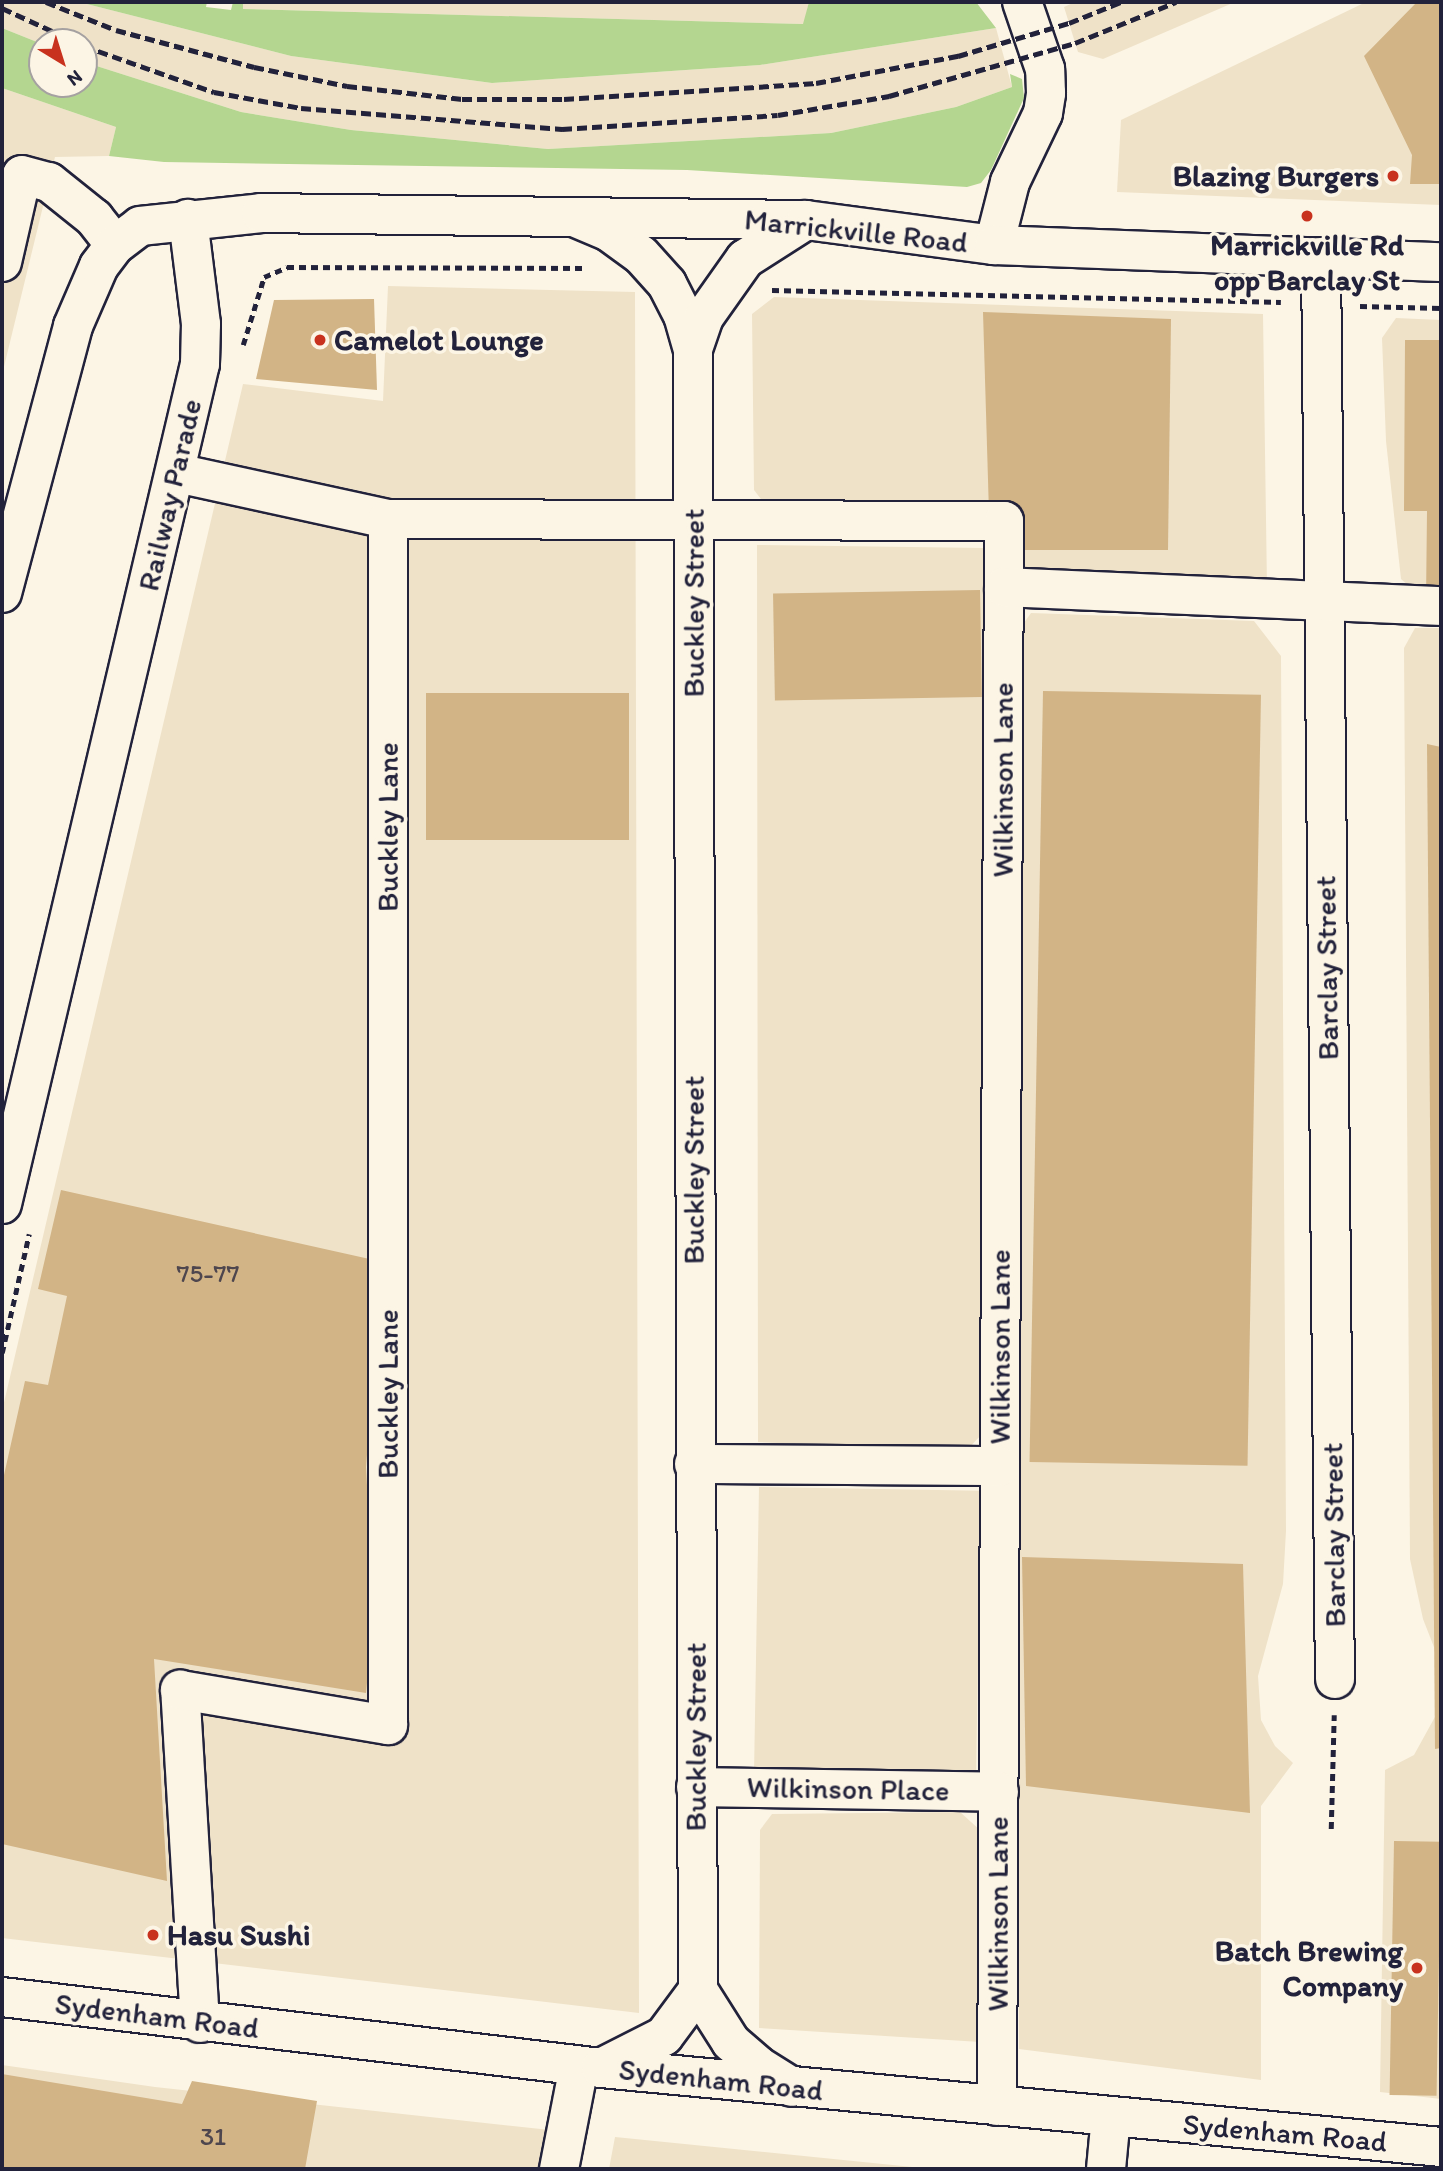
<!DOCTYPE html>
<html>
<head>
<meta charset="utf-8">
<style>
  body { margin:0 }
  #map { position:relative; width:1443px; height:2171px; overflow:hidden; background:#fcf5e5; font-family:Itim,sans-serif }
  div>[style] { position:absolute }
  .built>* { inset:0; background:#efe2c8; transform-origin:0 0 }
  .green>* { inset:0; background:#b4d690 }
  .building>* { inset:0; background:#d2b486; transform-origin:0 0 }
  .path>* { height:4.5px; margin-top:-2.25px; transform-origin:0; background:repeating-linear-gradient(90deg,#22223b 0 7px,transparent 0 12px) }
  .roads { filter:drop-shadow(2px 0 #22223b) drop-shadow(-2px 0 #22223b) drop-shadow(0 2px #22223b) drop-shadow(0 -2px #22223b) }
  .minor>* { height:38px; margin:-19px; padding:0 19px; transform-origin:19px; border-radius:19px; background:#fcf5e5 }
  .major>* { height:38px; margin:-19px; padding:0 19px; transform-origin:19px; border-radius:19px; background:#fcf5e5 }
  .rail>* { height:5px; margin-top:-2.5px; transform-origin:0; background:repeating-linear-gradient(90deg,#22223b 0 10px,transparent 0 15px) }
  .dots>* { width:19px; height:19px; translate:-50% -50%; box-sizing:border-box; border:4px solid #fcf5e5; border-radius:50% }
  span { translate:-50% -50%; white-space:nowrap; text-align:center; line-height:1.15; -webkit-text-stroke:7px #fcf5e5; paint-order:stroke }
  .number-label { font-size:26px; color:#4e464e }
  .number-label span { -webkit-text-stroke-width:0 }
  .poi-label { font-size:30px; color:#22223b; font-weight:700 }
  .right { translate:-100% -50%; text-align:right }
  .left { translate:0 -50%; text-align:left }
  .street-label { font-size:30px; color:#22223b }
  .frame { position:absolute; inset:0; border:4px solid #22223b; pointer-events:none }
  .north { position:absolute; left:28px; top:28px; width:70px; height:70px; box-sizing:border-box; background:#fcf5e5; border:2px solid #a5a1a1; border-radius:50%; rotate:142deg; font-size:19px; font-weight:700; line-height:28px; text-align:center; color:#22223b }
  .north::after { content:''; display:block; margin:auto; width:24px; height:32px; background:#c8321e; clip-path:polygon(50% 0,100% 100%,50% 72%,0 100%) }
</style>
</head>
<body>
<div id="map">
  <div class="built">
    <div style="clip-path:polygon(2px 2px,79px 2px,291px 56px,492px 83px,760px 65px,996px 28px,1012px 87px,956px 107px,831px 133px,548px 149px,351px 130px,241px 112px,84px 62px,84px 42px,42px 44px,2px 28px)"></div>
    <div style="clip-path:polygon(243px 2px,809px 2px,804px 24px,242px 9px)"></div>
    <div style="clip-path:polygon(1075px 2px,1235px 2px,1103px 59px,1078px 52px,1064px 7px)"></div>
    <div style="clip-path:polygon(1366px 2px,1441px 2px,1441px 205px,1117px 192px,1121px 120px)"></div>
    <div style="clip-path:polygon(2px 88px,116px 127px,109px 156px,55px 157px,2px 375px)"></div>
    <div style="clip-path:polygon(388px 286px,635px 292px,639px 2013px,2px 1938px,2px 1411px,243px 384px,383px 401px)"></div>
    <div style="clip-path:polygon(774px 297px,1263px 314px,1267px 587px,1012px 580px,1011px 506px,771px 512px,754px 490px,752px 314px)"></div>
    <div style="clip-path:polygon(1396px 318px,1441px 320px,1441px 593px,1417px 593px,1401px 579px,1386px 441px,1382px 338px)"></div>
    <div style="clip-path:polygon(757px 545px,984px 548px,982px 1434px,965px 1452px,758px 1442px)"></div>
    <div style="clip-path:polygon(1031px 613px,1254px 621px,1281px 656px,1286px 1531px,1283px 1584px,1258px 1676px,1261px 1720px,1275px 1746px,1293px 1763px,1261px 1806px,1261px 2080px,1019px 2049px,1016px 634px)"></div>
    <div style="clip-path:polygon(1415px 628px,1441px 628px,1441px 1665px,1423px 1619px,1410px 1559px,1404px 648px)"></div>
    <div style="left:759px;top:1487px;width:222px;height:291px;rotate:1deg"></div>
    <div style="clip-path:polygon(1441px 1706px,1441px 2099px,1380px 2092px,1385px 1770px,1414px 1755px)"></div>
    <div style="clip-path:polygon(960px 1812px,981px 1831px,980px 2042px,759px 2028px,760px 1830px,772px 1814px)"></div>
    <div style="clip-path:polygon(2px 2065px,155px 2087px,550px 2130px,542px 2169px,2px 2169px)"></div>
    <div style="clip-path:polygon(615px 2137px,932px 2169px,609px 2169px)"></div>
  </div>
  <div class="green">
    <div style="clip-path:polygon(79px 2px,207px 2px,206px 7px,231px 10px,233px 2px,243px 2px,243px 9px,803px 24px,809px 2px,976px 2px,996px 28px,760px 65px,492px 83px,291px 56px)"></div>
    <div style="clip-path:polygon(2px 28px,42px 44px,42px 84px,84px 84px,84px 62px,241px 112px,351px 130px,548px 149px,831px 133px,956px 107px,1012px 87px,1010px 74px,1022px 79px,1024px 98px,991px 170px,981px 183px,967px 187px,687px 170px,164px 162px,109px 156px,116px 127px,2px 88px)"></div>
  </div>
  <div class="building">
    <div style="clip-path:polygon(1417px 2px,1441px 2px,1441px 184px,1410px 184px,1412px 155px,1364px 56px)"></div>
    <div style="clip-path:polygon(374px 299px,377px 390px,256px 379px,274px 300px)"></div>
    <div style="clip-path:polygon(983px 312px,1171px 319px,1168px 550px,1022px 550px,989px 513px)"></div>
    <div style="clip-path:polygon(1405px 340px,1441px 340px,1441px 602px,1426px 601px,1427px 511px,1404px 511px)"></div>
    <div style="left:980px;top:590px;width:107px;height:207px;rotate:89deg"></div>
    <div style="left:1043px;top:691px;width:218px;height:771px;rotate:1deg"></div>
    <div style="left:629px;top:693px;width:147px;height:203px;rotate:90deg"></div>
    <div style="clip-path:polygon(1427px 744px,1441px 747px,1441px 1748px,1435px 1749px)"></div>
    <div style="clip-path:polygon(61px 1190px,374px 1260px,374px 1369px,366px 1467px,374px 1612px,366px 1693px,154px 1659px,167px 1881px,2px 1844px,2px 1484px,25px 1381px,48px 1385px,67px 1296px,38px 1289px)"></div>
    <div style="clip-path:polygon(1022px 1557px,1243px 1564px,1250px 1813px,1026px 1786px)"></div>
    <div style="left:1394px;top:1841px;width:47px;height:254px;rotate:1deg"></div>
    <div style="clip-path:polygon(2px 2074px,182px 2104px,192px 2081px,317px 2101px,305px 2169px,2px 2169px)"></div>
  </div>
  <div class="path">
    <div style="left:772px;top:290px;width:509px;rotate:1.35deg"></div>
    <div style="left:1360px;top:306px;width:81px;rotate:1.4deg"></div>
    <div style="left:243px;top:345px;width:71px;rotate:-72.8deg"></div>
    <div style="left:264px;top:277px;width:25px;rotate:-23deg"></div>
    <div style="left:287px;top:267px;width:300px;rotate:0.2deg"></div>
    <div style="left:2px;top:1353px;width:122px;rotate:-77.2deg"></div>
    <div style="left:1331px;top:1829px;width:114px;rotate:-88.5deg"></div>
  </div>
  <div class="roads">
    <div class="minor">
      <div style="left:994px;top:245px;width:65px;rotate:-75.7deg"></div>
      <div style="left:1010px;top:182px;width:76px;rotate:-64.4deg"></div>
      <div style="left:1043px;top:113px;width:20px;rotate:-81deg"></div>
      <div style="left:1046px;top:93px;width:24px;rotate:-92deg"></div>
      <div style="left:1045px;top:69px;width:71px;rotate:-108.9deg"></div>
      <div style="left:1321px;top:257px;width:1422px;rotate:89.44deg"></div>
      <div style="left:2px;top:262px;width:89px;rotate:-77.1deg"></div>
      <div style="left:22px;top:175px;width:28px;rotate:15deg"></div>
      <div style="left:49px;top:182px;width:58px;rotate:38.7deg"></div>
      <div style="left:94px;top:218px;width:34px;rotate:52deg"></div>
      <div style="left:177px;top:473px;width:216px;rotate:12.3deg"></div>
      <div style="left:388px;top:519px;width:616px;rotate:0.19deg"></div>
      <div style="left:1004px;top:521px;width:1585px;rotate:90.25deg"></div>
      <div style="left:1004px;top:587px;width:437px;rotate:2.5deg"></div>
      <div style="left:2px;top:1204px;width:863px;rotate:-76.74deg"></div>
      <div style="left:200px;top:364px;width:40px;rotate:-88.6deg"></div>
      <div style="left:201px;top:324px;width:106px;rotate:-97.1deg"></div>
      <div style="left:694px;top:1464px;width:306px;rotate:0.4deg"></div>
      <div style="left:696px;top:1787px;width:303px;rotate:0.9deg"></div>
      <div style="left:200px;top:2023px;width:334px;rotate:-93.4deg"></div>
      <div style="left:180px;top:1690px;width:211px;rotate:9.6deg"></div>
      <div style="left:388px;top:1725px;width:1206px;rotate:-90deg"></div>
      <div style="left:559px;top:2169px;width:105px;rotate:-79deg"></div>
      <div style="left:1106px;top:2169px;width:53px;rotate:-84.6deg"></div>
    </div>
    <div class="major">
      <div style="left:574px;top:217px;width:38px;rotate:23deg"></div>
      <div style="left:609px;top:232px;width:39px;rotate:36deg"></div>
      <div style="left:641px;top:255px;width:39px;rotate:48deg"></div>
      <div style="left:667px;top:284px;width:35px;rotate:63deg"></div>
      <div style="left:683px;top:315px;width:35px;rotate:74deg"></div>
      <div style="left:693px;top:349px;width:1641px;rotate:89.83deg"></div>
      <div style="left:698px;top:1990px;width:62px;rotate:57.6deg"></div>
      <div style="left:731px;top:2042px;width:35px;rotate:41deg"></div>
      <div style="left:757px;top:2065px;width:41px;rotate:32.2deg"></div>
      <div style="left:693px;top:349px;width:34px;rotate:-71deg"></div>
      <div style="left:704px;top:317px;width:71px;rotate:-54.7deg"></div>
      <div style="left:745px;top:259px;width:72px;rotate:-32.6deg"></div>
      <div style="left:2px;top:593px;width:276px;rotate:-75.1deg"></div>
      <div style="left:73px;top:326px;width:65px;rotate:-66.6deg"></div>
      <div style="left:99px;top:266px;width:26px;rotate:-53deg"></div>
      <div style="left:115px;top:245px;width:31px;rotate:-37deg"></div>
      <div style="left:140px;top:226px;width:122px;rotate:-6.1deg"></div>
      <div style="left:261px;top:213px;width:545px;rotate:0.74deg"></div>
      <div style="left:806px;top:220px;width:190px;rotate:7.6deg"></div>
      <div style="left:994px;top:245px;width:447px;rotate:2.2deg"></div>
      <div style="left:2px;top:1997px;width:603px;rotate:6.76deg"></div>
      <div style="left:601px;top:2068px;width:844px;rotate:5.37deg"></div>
      <div style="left:603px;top:2067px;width:68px;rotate:-26.9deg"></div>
      <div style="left:664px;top:2036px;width:57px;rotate:-53.5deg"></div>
    </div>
  </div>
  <div class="rail">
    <div style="left:46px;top:2px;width:75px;rotate:21.8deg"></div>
    <div style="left:116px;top:30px;width:143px;rotate:15deg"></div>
    <div style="left:254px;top:67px;width:95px;rotate:11.5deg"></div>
    <div style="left:347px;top:86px;width:116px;rotate:6.4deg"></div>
    <div style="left:462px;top:99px;width:102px"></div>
    <div style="left:564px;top:99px;width:253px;rotate:-3.6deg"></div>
    <div style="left:816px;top:83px;width:145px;rotate:-10.8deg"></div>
    <div style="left:958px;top:56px;width:116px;rotate:-16.6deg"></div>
    <div style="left:1069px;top:23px;width:56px;rotate:-22deg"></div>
    <div style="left:2px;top:8px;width:81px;rotate:24.7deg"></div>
    <div style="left:84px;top:46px;width:138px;rotate:19.5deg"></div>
    <div style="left:214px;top:92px;width:88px;rotate:10.4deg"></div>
    <div style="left:301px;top:108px;width:262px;rotate:4.6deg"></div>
    <div style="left:562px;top:129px;width:216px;rotate:-3.7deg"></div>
    <div style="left:778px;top:115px;width:113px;rotate:-9.7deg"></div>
    <div style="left:889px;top:96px;width:193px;rotate:-15.9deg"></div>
    <div style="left:1075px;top:43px;width:109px;rotate:-22.1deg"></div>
  </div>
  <div class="dots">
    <div style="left:1393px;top:176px;background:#c8321e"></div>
    <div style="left:1307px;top:216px;background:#c8321e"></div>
    <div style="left:320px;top:340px;background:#c8321e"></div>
    <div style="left:153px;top:1935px;background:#c8321e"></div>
    <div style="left:1417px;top:1968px;background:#c8321e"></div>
  </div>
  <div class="number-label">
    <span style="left:208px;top:1274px">75-77</span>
    <span style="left:213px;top:2137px">31</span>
  </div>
  <div class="poi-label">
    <span class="right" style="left:1379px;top:176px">Blazing Burgers</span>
    <span style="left:1307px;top:262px">Marrickville Rd<br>opp Barclay St</span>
    <span class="left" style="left:334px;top:340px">Camelot Lounge</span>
    <span class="left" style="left:167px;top:1935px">Hasu Sushi</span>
    <span class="right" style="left:1403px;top:1968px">Batch Brewing<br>Company</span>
  </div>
  <div class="street-label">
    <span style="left:856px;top:231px;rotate:6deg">Marrickville Road</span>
    <span style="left:170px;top:495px;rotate:-77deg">Railway Parade</span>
    <span style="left:694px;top:603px;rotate:-90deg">Buckley Street</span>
    <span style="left:1003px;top:780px;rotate:-90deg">Wilkinson Lane</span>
    <span style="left:388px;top:827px;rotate:-90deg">Buckley Lane</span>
    <span style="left:1327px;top:968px;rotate:-91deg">Barclay Street</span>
    <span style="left:694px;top:1170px;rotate:-90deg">Buckley Street</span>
    <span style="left:1000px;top:1347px;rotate:-90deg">Wilkinson Lane</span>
    <span style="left:388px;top:1394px;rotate:-90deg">Buckley Lane</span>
    <span style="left:1334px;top:1535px;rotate:-91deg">Barclay Street</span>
    <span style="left:696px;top:1737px;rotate:-90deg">Buckley Street</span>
    <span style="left:848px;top:1789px;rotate:1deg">Wilkinson Place</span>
    <span style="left:998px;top:1914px;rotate:-90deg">Wilkinson Lane</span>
    <span style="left:157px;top:2016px;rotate:7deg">Sydenham Road</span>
    <span style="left:721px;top:2080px;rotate:6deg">Sydenham Road</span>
    <span style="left:1285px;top:2133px;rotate:5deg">Sydenham Road</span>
  </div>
  <div class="frame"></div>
  <div class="north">N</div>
</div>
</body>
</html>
